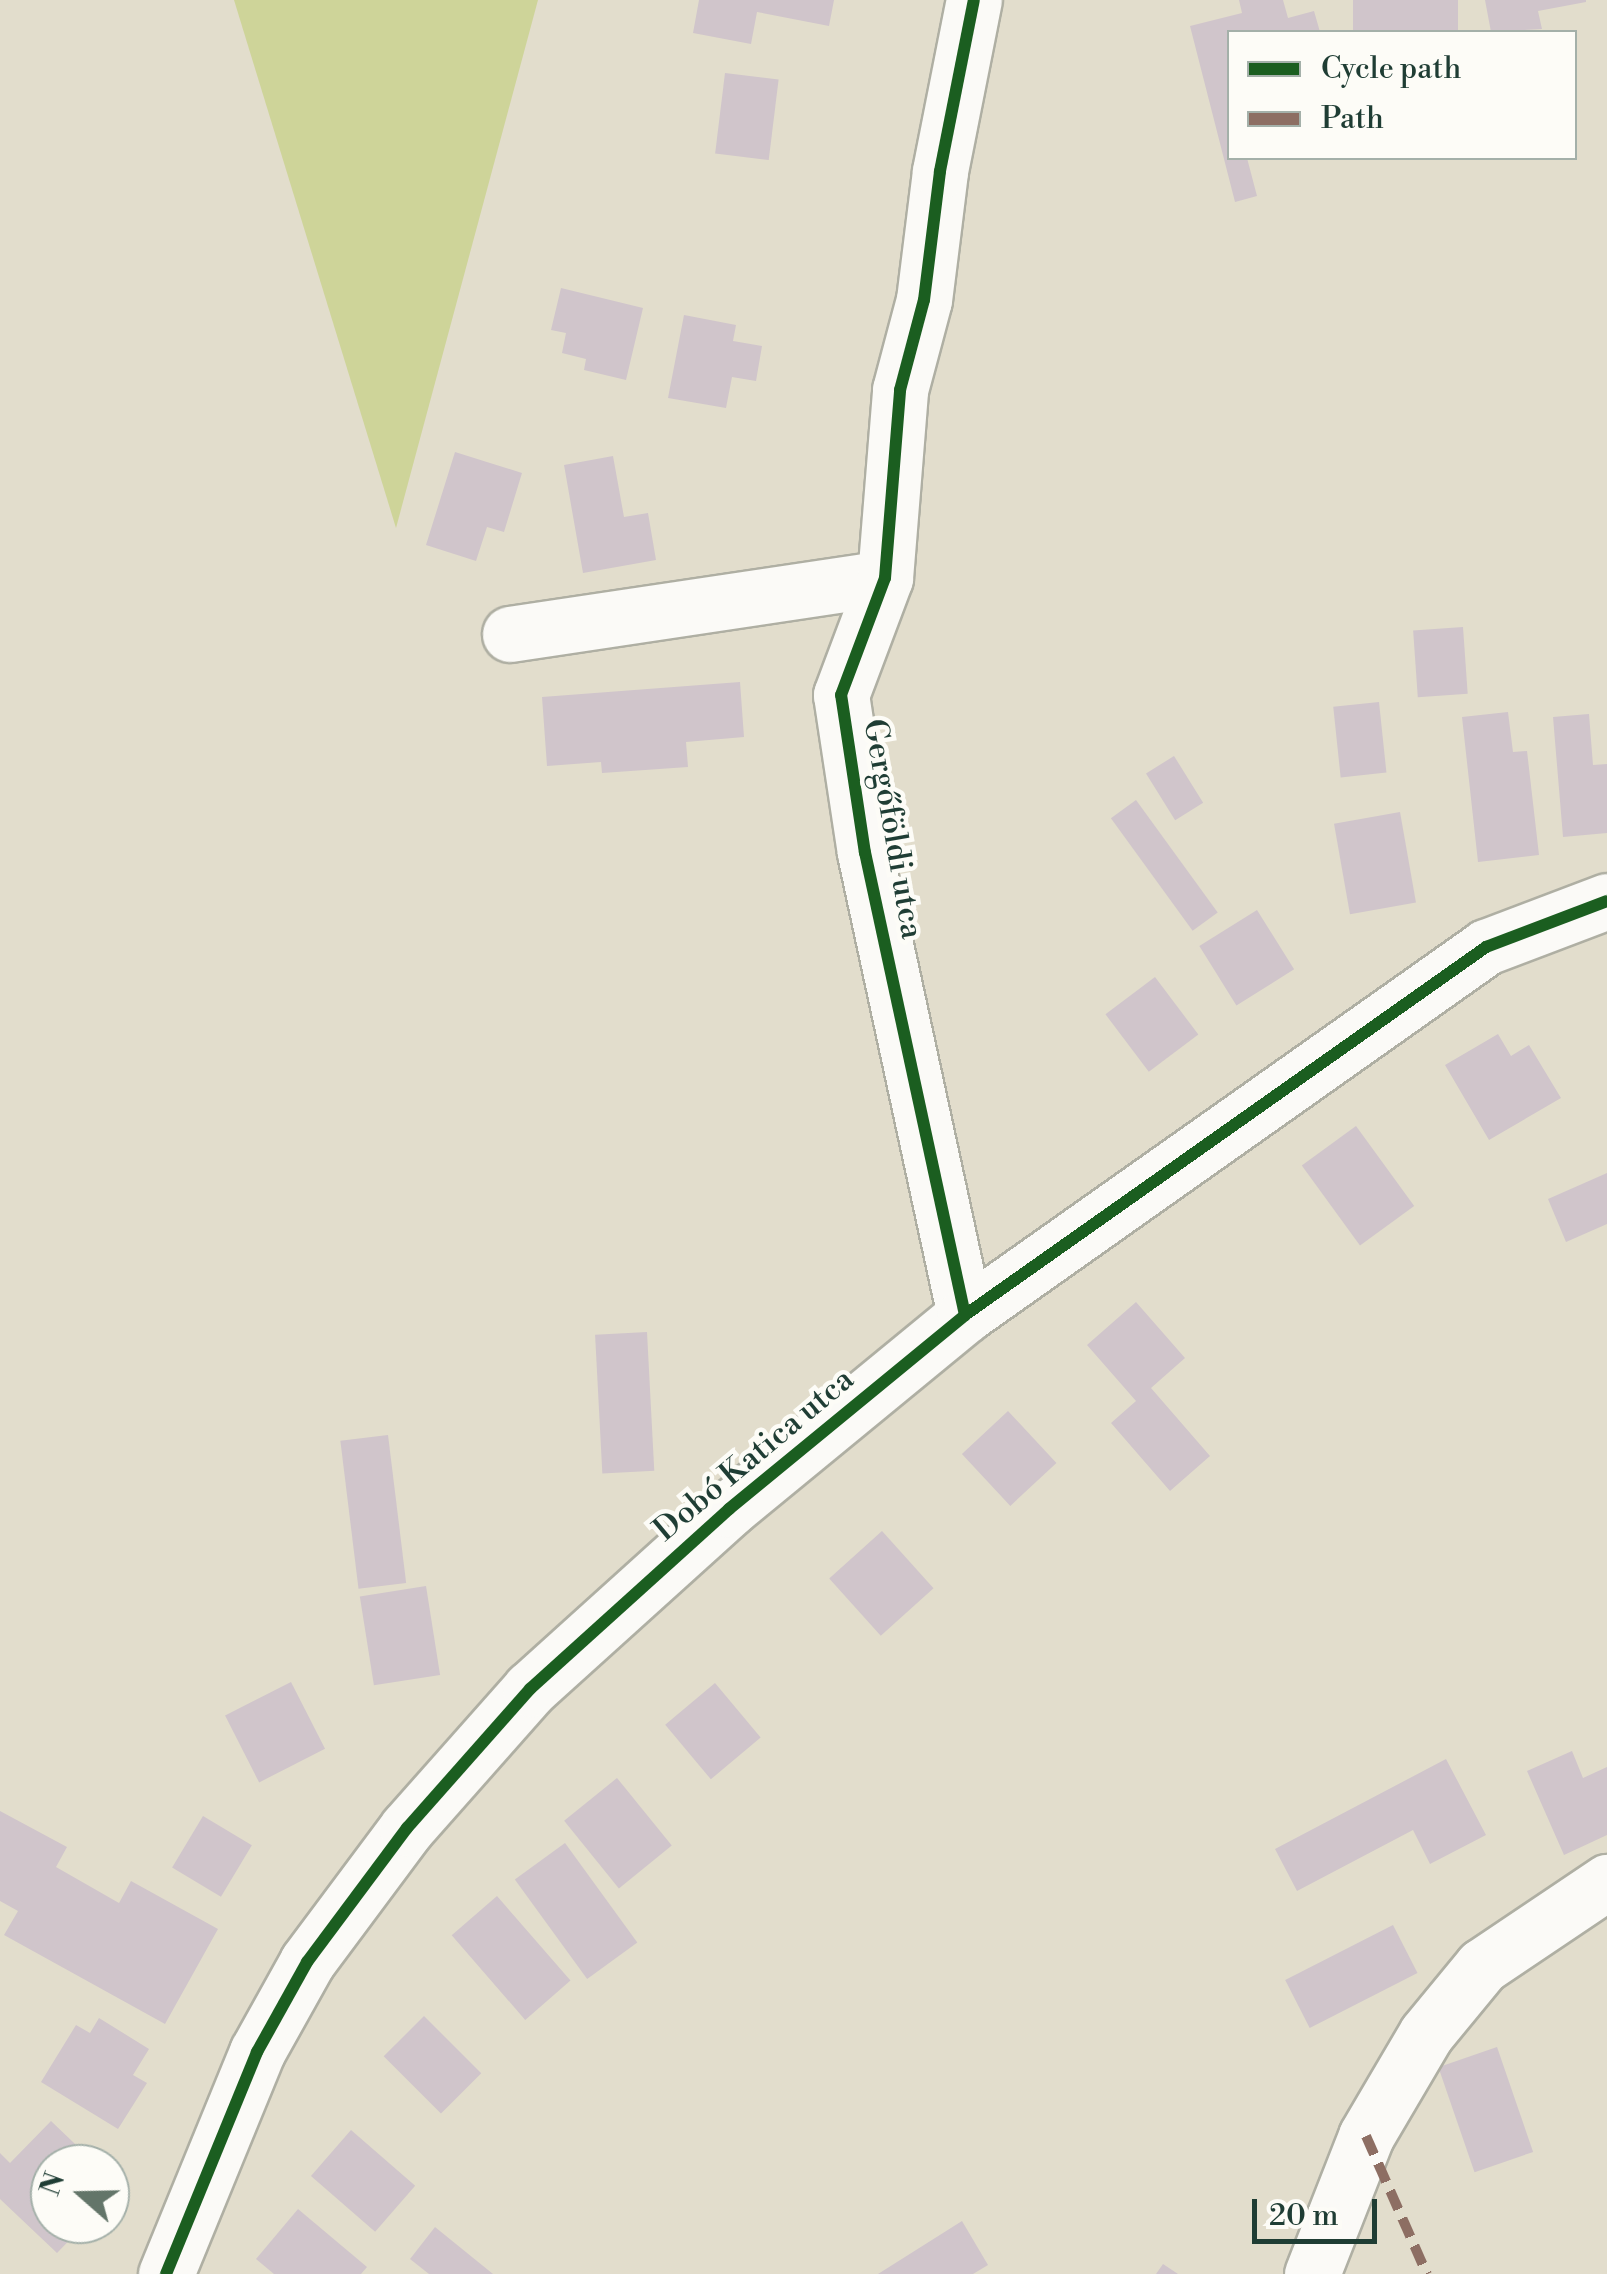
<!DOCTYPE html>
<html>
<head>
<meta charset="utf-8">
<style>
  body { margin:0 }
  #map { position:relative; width:1607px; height:2274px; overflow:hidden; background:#e2ddcc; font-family:"Libre Bodoni",serif }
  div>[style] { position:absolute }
  .green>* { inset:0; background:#ced499 }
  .building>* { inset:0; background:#d0c5cb; transform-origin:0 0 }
  .roads { filter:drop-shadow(2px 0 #afafa3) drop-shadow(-2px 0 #afafa3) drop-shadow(0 2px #afafa3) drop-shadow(0 -2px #afafa3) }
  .minor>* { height:55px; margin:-27.5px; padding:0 27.5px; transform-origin:27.5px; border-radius:27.5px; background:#fbfaf7 }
  .quiet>* { height:10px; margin-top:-5px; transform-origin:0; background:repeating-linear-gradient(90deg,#8d6e63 0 20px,transparent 0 30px) }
  .cycleway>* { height:12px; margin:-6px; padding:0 6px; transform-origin:6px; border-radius:6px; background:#1b5e20 }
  span { translate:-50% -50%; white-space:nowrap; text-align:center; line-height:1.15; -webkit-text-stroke:9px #fdfcf7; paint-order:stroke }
  .street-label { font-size:32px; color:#1f3d34 }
  .legend { position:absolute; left:1227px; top:30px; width:350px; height:130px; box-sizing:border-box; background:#fdfcf7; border:2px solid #a4b0a9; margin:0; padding:12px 18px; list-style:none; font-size:30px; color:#1f3d34 }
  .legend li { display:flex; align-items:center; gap:20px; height:50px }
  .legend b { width:50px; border:2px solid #a4b0a9 }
  .north { position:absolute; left:30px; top:2144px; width:100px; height:100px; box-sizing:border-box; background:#fdfcf7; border:2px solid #a4b0a9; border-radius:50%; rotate:290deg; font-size:28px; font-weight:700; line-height:40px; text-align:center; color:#1f3d34 }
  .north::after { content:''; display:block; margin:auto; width:35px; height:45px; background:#637569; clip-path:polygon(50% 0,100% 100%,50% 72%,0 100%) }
  .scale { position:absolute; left:1252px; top:2199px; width:125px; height:45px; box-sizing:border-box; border:5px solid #1f3d34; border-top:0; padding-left:12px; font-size:30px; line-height:35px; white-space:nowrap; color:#1f3d34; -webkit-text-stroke:8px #fdfcf7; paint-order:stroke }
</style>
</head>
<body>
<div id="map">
  <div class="green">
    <div style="clip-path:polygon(234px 0,538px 0,396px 528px)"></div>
  </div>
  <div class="building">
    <div style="clip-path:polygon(699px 0,834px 0,829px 26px,757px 12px,751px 44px,693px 33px)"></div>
    <div style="clip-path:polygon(1239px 0,1283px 0,1288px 18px,1314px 11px,1320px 32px,1230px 32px,1230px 158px,1247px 158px,1257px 196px,1235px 202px,1190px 26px,1242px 13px)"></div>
    <div style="left:1353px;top:0;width:105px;height:33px"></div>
    <div style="clip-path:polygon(1485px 0,1586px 0,1586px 2px,1538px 11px,1542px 29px,1491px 32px)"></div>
    <div style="left:725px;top:73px;width:54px;height:81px;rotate:7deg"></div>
    <div style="clip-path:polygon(561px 288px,643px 308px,626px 380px,584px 370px,586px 359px,562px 353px,566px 333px,551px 330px)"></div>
    <div style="clip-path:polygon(684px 315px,736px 325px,733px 341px,762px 346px,756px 381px,732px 377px,726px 408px,668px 398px)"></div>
    <div style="clip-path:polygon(455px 452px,522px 473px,504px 532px,487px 527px,476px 561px,426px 545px)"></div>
    <div style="clip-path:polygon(613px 456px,624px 517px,648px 513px,656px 560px,583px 573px,564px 465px)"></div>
    <div style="left:1463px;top:627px;width:67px;height:50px;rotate:86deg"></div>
    <div style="clip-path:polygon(740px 682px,744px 737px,686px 742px,688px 767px,602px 773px,601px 762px,547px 766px,542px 697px)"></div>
    <div style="left:1379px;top:702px;width:71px;height:46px;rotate:84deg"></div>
    <div style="clip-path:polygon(1508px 712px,1513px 752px,1527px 751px,1539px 855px,1478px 862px,1462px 717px)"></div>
    <div style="clip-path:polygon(1589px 714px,1593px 765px,1607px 764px,1607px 833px,1563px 837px,1553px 717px)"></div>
    <div style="left:1174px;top:756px;width:55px;height:33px;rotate:58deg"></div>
    <div style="left:1136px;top:800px;width:139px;height:31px;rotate:54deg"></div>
    <div style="left:1400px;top:812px;width:92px;height:67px;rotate:80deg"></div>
    <div style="left:1257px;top:910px;width:70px;height:68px;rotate:58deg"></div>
    <div style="left:1155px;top:977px;width:72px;height:62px;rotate:53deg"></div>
    <div style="clip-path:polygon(1498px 1034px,1511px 1056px,1529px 1045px,1561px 1098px,1489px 1140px,1445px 1065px)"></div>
    <div style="left:1356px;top:1126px;width:99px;height:67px;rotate:54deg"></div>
    <div style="clip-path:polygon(1607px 1173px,1607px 1224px,1566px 1242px,1548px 1199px)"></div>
    <div style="clip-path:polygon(1136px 1302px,1185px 1358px,1151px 1388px,1210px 1456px,1170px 1491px,1111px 1423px,1136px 1401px,1087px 1345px)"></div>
    <div style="left:647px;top:1332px;width:139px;height:52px;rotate:87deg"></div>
    <div style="left:1008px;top:1411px;width:71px;height:63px;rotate:47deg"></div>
    <div style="left:388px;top:1435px;width:149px;height:48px;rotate:83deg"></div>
    <div style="left:882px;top:1531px;width:77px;height:71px;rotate:48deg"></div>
    <div style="left:426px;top:1586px;width:90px;height:67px;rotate:81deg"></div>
    <div style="left:291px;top:1682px;width:75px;height:74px;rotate:63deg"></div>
    <div style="left:715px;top:1683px;width:71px;height:65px;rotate:50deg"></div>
    <div style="clip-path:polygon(1572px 1751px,1583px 1778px,1607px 1767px,1607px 1835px,1564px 1855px,1527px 1771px)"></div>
    <div style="clip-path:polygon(1446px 1759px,1486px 1835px,1430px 1864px,1413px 1830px,1297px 1891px,1275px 1849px)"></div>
    <div style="left:617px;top:1778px;width:87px;height:68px;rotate:51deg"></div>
    <div style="clip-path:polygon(0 1811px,67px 1847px,56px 1867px,119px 1903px,131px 1881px,218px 1929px,165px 2024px,4px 1935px,18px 1911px,0 1901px)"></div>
    <div style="left:203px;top:1816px;width:57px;height:60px;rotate:31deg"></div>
    <div style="left:565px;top:1843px;width:123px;height:62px;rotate:54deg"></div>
    <div style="left:497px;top:1896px;width:112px;height:60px;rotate:49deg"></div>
    <div style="left:1393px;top:1925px;width:54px;height:121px;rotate:63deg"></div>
    <div style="left:424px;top:2016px;width:81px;height:57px;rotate:45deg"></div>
    <div style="clip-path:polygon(99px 2018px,149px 2049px,133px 2075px,147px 2083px,118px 2129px,41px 2082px,76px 2025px,90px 2033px)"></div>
    <div style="left:1497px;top:2047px;width:111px;height:62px;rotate:71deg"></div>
    <div style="clip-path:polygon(51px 2121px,96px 2164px,50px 2164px,50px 2224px,85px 2224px,57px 2253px,0 2199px,0 2153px,10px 2163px)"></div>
    <div style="left:351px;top:2130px;width:85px;height:61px;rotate:41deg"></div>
    <div style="clip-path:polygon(110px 2177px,120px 2187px,110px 2198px)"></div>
    <div style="clip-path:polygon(298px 2209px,367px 2267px,361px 2274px,274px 2274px,256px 2259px)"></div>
    <div style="clip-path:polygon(962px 2221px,988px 2265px,973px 2274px,878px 2274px)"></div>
    <div style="clip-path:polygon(435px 2227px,493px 2274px,429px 2274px,410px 2259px)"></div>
    <div style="clip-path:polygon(1163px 2264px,1178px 2274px,1156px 2274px)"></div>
  </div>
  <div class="roads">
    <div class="minor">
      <div style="left:510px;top:634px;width:379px;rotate:-8.5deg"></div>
      <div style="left:965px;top:1315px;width:473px;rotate:-102.2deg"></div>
      <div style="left:865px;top:853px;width:160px;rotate:-98.6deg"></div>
      <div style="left:841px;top:695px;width:125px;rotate:-69.4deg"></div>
      <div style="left:885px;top:578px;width:189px;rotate:-85.4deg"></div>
      <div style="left:900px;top:390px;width:93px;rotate:-75.1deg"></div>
      <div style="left:924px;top:300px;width:130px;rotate:-82.9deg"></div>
      <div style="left:940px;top:171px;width:174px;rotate:-78.8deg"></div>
      <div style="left:166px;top:2274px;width:240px;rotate:-67.7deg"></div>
      <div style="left:257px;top:2052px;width:103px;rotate:-60.9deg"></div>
      <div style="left:307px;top:1962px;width:167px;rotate:-53.3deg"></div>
      <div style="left:407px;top:1828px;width:186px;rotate:-48.5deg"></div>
      <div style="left:530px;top:1689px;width:268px;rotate:-42.1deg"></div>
      <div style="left:729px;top:1509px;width:306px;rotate:-39.4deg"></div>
      <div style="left:965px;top:1315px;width:638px;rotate:-35.23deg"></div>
      <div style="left:1486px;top:947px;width:129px;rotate:-20.8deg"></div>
      <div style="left:1312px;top:2274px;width:148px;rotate:-68.6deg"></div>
      <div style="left:1366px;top:2136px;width:118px;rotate:-59.5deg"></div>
      <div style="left:1426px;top:2034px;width:88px;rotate:-50.5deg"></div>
      <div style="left:1482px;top:1966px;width:151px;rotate:-33.9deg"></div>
    </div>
  </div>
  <div class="quiet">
    <div style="left:1366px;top:2136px;width:151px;rotate:66.2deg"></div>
  </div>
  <div class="cycleway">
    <div style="left:965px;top:1315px;width:473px;rotate:-102.2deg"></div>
    <div style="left:865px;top:853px;width:160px;rotate:-98.6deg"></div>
    <div style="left:841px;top:695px;width:125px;rotate:-69.4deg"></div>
    <div style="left:885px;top:578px;width:189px;rotate:-85.4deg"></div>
    <div style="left:900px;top:390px;width:93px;rotate:-75.1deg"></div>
    <div style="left:924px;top:300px;width:130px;rotate:-82.9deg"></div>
    <div style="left:940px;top:171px;width:174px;rotate:-78.8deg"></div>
    <div style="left:166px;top:2274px;width:240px;rotate:-67.7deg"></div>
    <div style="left:257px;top:2052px;width:103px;rotate:-60.9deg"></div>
    <div style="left:307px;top:1962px;width:167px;rotate:-53.3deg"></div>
    <div style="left:407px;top:1828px;width:186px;rotate:-48.5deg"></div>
    <div style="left:530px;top:1689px;width:268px;rotate:-42.1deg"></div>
    <div style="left:729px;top:1509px;width:306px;rotate:-39.4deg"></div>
    <div style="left:965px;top:1315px;width:638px;rotate:-35.23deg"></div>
    <div style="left:1486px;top:947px;width:129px;rotate:-20.8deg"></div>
  </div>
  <div class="street-label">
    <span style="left:893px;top:829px;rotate:80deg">Gergőföldi utca</span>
    <span style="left:754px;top:1455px;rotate:-40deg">Dobó Katica utca</span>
  </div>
  <ul class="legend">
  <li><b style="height:12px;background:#1b5e20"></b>Cycle path</li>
  <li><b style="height:12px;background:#8d6e63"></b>Path</li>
  </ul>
  <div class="north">N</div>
  <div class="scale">20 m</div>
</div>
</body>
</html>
